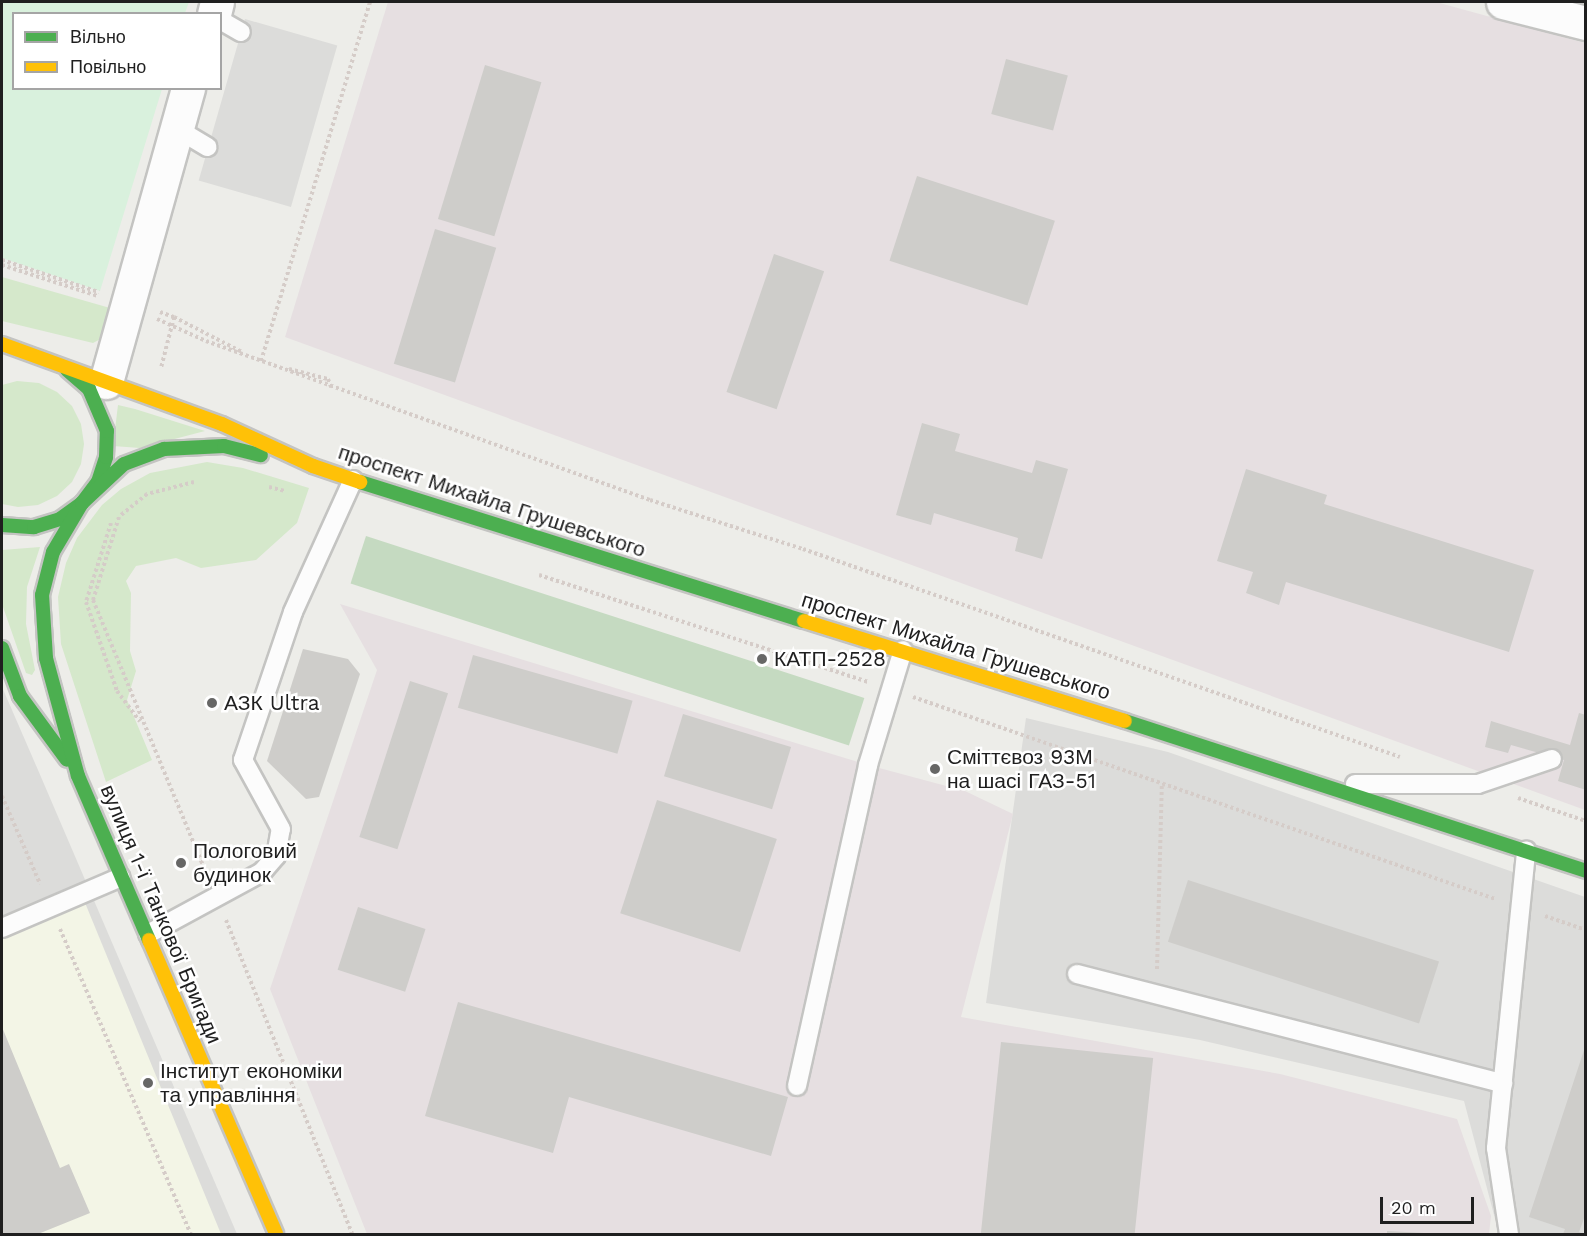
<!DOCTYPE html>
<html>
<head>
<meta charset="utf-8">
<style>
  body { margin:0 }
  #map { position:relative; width:1587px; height:1236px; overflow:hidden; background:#edede9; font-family:"Work Sans",sans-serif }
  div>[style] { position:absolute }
  .residential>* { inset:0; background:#dcdcda; transform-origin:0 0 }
  .industrial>* { inset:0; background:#e6dfe1 }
  .education>* { inset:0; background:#f3f5e6 }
  .grass>* { inset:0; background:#d5e8cb }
  .forest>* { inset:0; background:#c5dac1; transform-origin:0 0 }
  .park>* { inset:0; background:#d9f1dd }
  .building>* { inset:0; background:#cecdca; transform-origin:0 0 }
  .path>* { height:4px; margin-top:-2px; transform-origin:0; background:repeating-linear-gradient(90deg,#d5ccc8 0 3px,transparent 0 6px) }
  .roads { filter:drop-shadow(2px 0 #c4c4c2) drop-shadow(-2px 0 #c4c4c2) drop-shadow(0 2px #c4c4c2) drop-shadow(0 -2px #c4c4c2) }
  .lane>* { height:18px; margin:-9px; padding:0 9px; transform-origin:9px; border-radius:9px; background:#fcfcfc }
  .street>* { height:33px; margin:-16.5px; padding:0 16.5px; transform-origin:16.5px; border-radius:16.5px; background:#fcfcfc }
  .fast>* { height:14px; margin:-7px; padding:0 7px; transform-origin:7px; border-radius:7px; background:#4caf50 }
  .slow>* { height:14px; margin:-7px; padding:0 7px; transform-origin:7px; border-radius:7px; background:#ffc107 }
  .dots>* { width:16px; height:16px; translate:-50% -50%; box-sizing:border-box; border:3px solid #fff; border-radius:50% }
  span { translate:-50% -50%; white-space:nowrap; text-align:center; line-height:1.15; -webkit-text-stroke:5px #fff; paint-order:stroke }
  .street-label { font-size:21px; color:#1f1f1f }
  .poi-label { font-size:21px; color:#1f1f1f }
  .left { translate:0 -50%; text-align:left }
  .frame { position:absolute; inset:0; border:3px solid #1f1f1f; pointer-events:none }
  .legend { position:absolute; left:12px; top:12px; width:210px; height:78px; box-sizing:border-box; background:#fff; border:2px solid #a5a5a5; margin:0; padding:8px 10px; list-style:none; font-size:18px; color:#1f1f1f }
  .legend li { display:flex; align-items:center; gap:12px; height:30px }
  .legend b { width:30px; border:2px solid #a5a5a5 }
  .scale { position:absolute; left:1380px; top:1197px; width:94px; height:27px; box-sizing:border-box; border:3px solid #1f1f1f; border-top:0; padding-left:8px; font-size:18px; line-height:21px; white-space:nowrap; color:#1f1f1f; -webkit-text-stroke:4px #fff; paint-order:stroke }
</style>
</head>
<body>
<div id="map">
  <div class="residential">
    <div style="left:245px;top:19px;width:96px;height:168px;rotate:16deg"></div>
    <div style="clip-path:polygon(2px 687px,38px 770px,237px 1234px,2px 1234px)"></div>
    <div style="clip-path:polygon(1026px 718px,1168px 752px,1585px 897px,1585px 1234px,1499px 1234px,1464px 1101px,1200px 1040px,986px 1003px)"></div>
  </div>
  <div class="industrial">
    <div style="clip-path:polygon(388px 2px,1436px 2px,1585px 43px,1585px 810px,285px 337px)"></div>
    <div style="clip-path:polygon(340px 604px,868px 765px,965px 791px,1013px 814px,961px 1017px,1280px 1074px,1457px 1119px,1491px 1216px,1489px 1234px,367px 1234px,270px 989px,377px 670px)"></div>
  </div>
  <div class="education">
    <div style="clip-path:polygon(81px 893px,221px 1234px,2px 1234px,2px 929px)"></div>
  </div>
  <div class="grass">
    <div style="clip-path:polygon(2px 277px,117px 310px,106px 336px,93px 343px,2px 321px)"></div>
    <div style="clip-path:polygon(17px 381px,39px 383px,57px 392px,72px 406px,81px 424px,84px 444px,81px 464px,72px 482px,57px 496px,38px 505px,18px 507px,2px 504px,2px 385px)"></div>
    <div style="clip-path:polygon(118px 405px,135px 409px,205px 431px,140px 448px,113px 446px)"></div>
    <div style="clip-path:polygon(207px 462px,243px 468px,309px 488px,297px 523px,256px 560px,201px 568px,176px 558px,136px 566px,126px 581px,131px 593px,130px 651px,136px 671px,127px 700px,152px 760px,106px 782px,61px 644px,58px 597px,66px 563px,77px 538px,102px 505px,121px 489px,150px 473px)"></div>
    <div style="clip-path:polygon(40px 547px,27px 587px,26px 624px,35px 670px,32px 675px,26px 673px,2px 604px,2px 550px)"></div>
  </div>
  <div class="forest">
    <div style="left:366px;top:536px;width:524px;height:50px;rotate:18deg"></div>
  </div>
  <div class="park">
    <div style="clip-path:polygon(2px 2px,189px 2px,185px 13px,14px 14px,14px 88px,162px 89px,100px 291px,2px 258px)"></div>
  </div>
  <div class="building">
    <div style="left:1006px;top:59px;width:64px;height:57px;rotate:15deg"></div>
    <div style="left:485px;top:65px;width:59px;height:161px;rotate:17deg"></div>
    <div style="left:917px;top:176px;width:145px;height:89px;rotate:18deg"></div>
    <div style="left:435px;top:229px;width:64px;height:141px;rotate:17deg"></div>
    <div style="left:774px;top:254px;width:53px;height:146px;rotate:19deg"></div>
    <div style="clip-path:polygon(922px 423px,960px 434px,955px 451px,1032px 473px,1036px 460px,1068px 469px,1042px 559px,1015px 551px,1018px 538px,934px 513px,931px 525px,896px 515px)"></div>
    <div style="clip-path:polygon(1246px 469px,1327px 495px,1324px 504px,1534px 570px,1509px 652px,1286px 582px,1279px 605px,1246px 593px,1253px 572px,1217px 561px)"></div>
    <div style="clip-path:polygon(303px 649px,348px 659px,360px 674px,319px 797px,306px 799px,267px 761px)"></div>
    <div style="left:473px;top:655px;width:166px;height:55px;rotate:16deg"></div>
    <div style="left:410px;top:681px;width:40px;height:164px;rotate:18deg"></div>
    <div style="clip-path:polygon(1579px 713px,1586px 715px,1586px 790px,1558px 781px,1564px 760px,1511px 745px,1508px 753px,1485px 747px,1491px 721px,1570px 745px)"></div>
    <div style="left:683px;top:714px;width:113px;height:65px;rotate:17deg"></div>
    <div style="left:657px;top:800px;width:126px;height:119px;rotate:18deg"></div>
    <div style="left:1188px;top:880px;width:264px;height:65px;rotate:18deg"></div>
    <div style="left:358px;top:907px;width:71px;height:66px;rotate:18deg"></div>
    <div style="clip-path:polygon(458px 1002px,788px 1097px,771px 1156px,569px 1097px,553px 1153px,425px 1116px)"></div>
    <div style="clip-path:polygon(2px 1027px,60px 1168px,69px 1164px,90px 1213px,38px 1234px,2px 1234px)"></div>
    <div style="left:1001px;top:1042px;width:153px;height:193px;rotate:6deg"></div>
    <div style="clip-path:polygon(1586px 1044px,1586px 1213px,1579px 1232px,1584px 1234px,1563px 1234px,1565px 1229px,1529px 1217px)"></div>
    <div style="clip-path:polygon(1387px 1231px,1424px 1233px,1424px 1234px,1387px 1234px)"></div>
  </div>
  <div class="path">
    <div style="left:2px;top:260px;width:102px;rotate:18.3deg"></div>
    <div style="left:2px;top:265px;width:101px;rotate:17.9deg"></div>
    <div style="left:160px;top:312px;width:15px;rotate:20deg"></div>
    <div style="left:174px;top:317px;width:53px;rotate:104.3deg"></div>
    <div style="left:174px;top:317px;width:76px;rotate:27.2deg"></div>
    <div style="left:157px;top:319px;width:54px;rotate:24.2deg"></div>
    <div style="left:206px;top:341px;width:472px;rotate:19.7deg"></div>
    <div style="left:650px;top:500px;width:161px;rotate:17.8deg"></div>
    <div style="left:803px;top:549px;width:632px;rotate:19.21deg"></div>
    <div style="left:261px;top:361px;width:375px;rotate:-73.1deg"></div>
    <div style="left:289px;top:369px;width:40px;rotate:14.4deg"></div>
    <div style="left:328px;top:379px;width:9px;rotate:69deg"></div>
    <div style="left:194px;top:482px;width:49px;rotate:165.7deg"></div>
    <div style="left:147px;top:494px;width:36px;rotate:141deg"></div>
    <div style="left:119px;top:517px;width:87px;rotate:107.4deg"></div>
    <div style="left:93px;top:600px;width:298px;rotate:67.5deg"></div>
    <div style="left:269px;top:487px;width:16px;rotate:14deg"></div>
    <div style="left:111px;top:523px;width:83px;rotate:107.6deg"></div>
    <div style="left:86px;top:602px;width:94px;rotate:70.8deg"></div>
    <div style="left:117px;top:691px;width:38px;rotate:53deg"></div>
    <div style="left:539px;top:575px;width:347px;rotate:18deg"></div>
    <div style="left:913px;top:697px;width:616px;rotate:19.14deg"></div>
    <div style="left:2px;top:796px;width:96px;rotate:66.6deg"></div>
    <div style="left:1518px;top:798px;width:72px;rotate:18.7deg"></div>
    <div style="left:1545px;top:916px;width:43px;rotate:18.9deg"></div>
    <div style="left:226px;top:920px;width:338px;rotate:68.1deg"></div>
    <div style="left:60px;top:929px;width:332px;rotate:66.8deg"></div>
    <div style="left:1157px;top:969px;width:186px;rotate:-88.5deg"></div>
  </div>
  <div class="roads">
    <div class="lane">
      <div style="left:220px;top:20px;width:24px;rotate:30deg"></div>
      <div style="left:174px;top:127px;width:39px;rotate:31deg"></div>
      <div style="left:1355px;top:784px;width:123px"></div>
      <div style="left:1478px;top:784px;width:78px;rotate:-18.7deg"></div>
      <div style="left:2px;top:928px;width:129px;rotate:-23.2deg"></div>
      <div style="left:148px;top:934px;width:130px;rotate:-28.5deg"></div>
      <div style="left:262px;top:872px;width:21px;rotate:-49deg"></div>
      <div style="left:276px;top:856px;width:27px;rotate:-80deg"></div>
      <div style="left:281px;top:829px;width:79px;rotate:-118.8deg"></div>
      <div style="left:243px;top:760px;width:156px;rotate:-71.3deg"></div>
      <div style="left:293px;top:612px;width:145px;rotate:-65.6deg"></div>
      <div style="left:1077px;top:974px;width:440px;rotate:14.4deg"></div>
      <div style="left:797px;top:1086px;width:329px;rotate:-77.5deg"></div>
      <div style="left:868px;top:765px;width:120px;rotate:-73.1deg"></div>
      <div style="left:1509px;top:1234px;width:87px;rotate:-98.6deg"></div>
      <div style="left:1496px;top:1148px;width:299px;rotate:-84.2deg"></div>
    </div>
    <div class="street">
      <div style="left:1503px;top:2px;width:86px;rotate:14.2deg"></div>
      <div style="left:214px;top:14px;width:12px;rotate:-76deg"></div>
      <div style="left:106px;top:382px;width:305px;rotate:-74.4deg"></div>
    </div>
    <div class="fast">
      <div style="left:360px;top:482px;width:465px;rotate:17.4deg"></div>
      <div style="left:2px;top:525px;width:32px;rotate:4deg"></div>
      <div style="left:34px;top:527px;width:27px;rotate:-17deg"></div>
      <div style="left:60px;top:519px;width:27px;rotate:-36deg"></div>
      <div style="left:82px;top:503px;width:26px;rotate:-53deg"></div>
      <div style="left:98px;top:482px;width:26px;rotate:-72deg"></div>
      <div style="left:106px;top:457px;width:26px;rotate:-88deg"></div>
      <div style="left:107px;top:431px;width:46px;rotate:-113.2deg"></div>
      <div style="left:89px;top:389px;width:29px;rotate:-139deg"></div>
      <div style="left:2px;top:648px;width:51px;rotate:69.4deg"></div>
      <div style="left:20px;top:696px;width:79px;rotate:53.7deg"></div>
      <div style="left:1125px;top:721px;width:485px;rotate:18deg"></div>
      <div style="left:149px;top:940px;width:179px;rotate:-113.4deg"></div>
      <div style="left:78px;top:776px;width:122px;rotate:-105.2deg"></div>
      <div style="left:46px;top:658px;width:63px;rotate:-93.6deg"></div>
      <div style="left:42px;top:595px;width:44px;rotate:-75.7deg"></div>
      <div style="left:53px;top:552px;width:57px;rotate:-59.4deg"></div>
      <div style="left:82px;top:503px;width:57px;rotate:-42.9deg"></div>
      <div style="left:124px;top:464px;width:43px;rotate:-20.6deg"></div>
      <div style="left:164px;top:449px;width:60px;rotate:-2.9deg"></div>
      <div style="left:224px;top:446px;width:38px;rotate:14deg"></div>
    </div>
    <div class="slow">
      <div style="left:2px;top:344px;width:234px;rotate:20deg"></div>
      <div style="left:222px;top:424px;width:100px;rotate:24.8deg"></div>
      <div style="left:313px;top:466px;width:50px;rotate:18.8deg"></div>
      <div style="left:804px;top:621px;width:336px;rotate:17.3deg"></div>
      <div style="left:149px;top:940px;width:320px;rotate:66.6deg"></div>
    </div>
  </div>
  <div class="dots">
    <div style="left:762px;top:659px;background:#676766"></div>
    <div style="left:212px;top:703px;background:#676766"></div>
    <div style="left:935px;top:769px;background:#676766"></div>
    <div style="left:181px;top:863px;background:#676766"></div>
    <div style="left:148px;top:1083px;background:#676766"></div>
  </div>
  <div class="street-label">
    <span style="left:492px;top:501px;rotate:18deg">проспект Михайла Грушевського</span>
    <span style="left:956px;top:646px;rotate:17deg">проспект Михайла Грушевського</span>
    <span style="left:161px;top:914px;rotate:67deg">вулиця 1-ї Танкової Бригади</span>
  </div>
  <div class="poi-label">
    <span class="left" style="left:774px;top:659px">КАТП-2528</span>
    <span class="left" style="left:224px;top:703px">АЗК Ultra</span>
    <span class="left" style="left:947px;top:769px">Сміттєвоз 93М<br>на шасі ГАЗ-51</span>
    <span class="left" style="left:193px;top:863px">Пологовий<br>будинок</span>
    <span class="left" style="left:160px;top:1083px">Інститут економіки<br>та управління</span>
  </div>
  <div class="frame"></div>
  <ul class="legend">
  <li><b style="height:8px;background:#4caf50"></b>Вільно</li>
  <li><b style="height:8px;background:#ffc107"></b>Повільно</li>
  </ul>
  <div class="scale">20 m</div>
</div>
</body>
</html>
